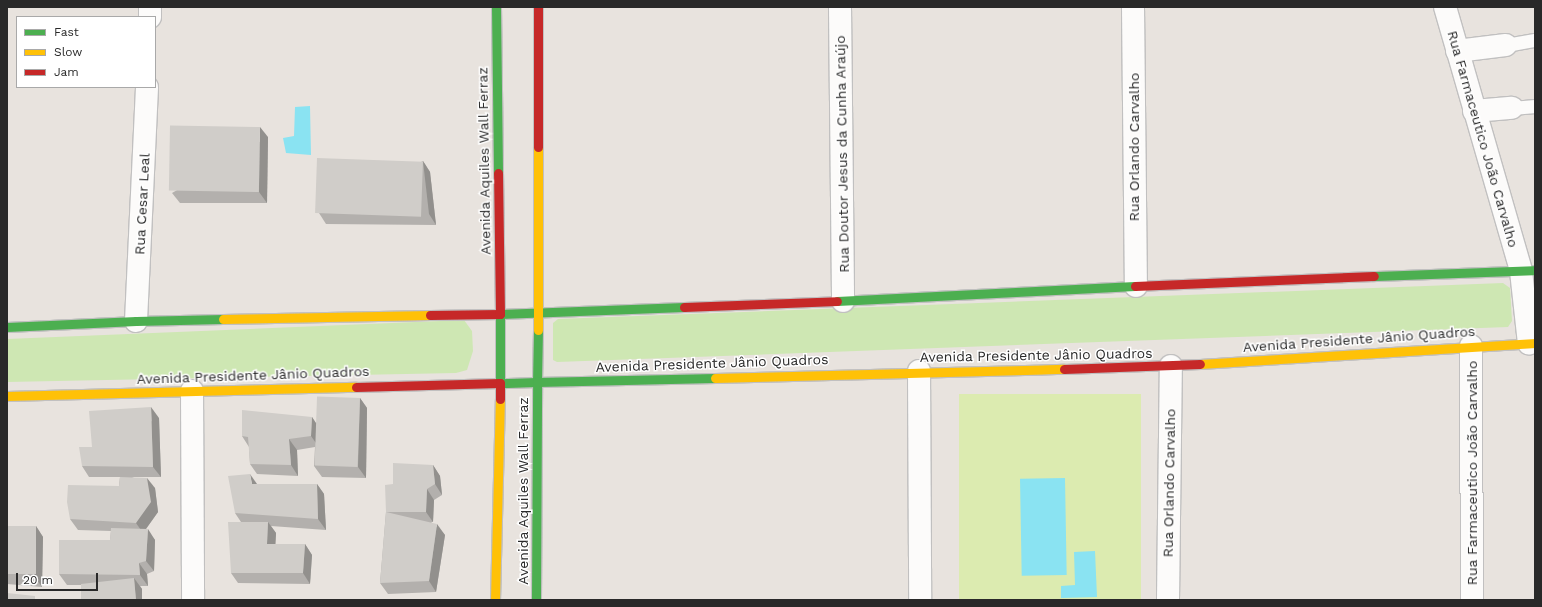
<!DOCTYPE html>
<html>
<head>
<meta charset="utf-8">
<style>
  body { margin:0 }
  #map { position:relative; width:1542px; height:607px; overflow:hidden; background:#e8e3de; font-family:"Work Sans",sans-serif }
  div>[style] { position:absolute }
  .green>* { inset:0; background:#cee7b3 }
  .pitch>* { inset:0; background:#dcebb0; transform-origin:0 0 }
  .water>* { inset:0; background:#8ae3f2; transform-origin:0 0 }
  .roads { filter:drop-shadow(1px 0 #c1c0c0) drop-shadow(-1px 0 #c1c0c0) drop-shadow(0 1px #c1c0c0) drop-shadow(0 -1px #c1c0c0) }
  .lane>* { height:13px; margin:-6.5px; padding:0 6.5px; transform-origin:6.5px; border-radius:6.5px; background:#fcfbfa }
  .street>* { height:22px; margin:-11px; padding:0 11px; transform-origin:11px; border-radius:11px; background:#fcfbfa }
  .fast>* { height:9px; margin:-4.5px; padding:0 4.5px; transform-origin:4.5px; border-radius:4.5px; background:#4caf50 }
  .slow>* { height:9px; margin:-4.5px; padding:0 4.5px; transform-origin:4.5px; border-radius:4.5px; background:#ffc107 }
  .jam>* { height:9px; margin:-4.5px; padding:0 4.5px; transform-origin:4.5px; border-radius:4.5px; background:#c62828 }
  .wall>* { inset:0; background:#b3b0ad }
  .shaded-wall>* { inset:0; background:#92908d }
  .building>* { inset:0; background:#d0cdc9; transform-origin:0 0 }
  span { translate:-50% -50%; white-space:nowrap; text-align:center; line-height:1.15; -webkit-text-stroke:3px #fff; paint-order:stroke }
  .street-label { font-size:14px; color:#292929 }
  .frame { position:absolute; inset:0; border:8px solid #292929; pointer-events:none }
  .legend { position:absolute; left:16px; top:16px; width:140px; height:72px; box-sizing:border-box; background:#fff; border:1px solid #a9a9a9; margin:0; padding:5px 7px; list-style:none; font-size:12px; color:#292929 }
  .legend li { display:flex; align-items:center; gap:8px; height:20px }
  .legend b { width:20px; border:1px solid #a9a9a9 }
  .scale { position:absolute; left:16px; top:573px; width:82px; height:18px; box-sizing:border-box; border:2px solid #292929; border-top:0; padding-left:5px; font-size:12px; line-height:14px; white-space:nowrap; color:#292929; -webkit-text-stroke:3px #fff; paint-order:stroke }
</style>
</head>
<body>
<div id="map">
  <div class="green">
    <div style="clip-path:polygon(1503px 283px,1510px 288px,1512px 321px,1508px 327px,557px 362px,553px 360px,553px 323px,558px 319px)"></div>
    <div style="clip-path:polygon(464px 320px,472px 331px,473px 351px,467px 370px,456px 373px,7px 382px,7px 339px)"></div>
  </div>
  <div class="pitch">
    <div style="left:959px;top:394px;width:182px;height:206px"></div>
  </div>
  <div class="water">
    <div style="clip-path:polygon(310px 106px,311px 155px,286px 153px,283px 138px,294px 136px,295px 107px)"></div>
    <div style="left:1065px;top:478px;width:97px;height:45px;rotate:89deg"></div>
    <div style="clip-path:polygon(1095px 551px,1097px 597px,1061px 598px,1061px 586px,1075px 585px,1074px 552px)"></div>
  </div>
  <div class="roads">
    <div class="lane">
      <div style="left:1506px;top:45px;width:29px;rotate:-10deg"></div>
      <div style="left:1512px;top:108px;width:23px;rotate:-5deg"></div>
    </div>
    <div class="street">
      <div style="left:840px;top:7px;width:294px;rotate:89.4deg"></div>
      <div style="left:1133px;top:7px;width:279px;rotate:89.4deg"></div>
      <div style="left:1445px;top:7px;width:275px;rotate:73.9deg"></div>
      <div style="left:1521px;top:271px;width:73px;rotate:83.7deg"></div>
      <div style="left:150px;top:17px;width:10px;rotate:-90deg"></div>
      <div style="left:1457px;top:51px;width:49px;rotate:-7deg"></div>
      <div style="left:1474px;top:111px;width:38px;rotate:-5deg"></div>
      <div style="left:136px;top:321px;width:234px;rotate:-87.3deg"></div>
      <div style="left:1471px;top:346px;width:254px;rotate:89.8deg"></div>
      <div style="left:919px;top:371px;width:229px;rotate:89.7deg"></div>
      <div style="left:192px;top:391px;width:209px;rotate:89.7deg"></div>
      <div style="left:1168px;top:600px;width:234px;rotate:-89.3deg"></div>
    </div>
    <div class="fast">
      <div style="left:496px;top:7px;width:166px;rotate:89.3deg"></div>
      <div style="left:1374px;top:276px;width:161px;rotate:-2.1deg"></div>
      <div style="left:837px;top:301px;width:298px;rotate:-2.9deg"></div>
      <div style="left:7px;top:327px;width:129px;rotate:-2.7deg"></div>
      <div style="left:136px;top:321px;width:87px;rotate:-1.3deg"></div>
      <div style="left:538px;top:330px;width:52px;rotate:91.1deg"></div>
      <div style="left:537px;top:382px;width:37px;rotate:178deg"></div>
      <div style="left:500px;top:383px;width:69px;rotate:-90deg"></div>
      <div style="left:500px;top:314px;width:184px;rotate:-2.2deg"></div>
      <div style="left:536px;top:600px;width:218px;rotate:-89.7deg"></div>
      <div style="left:537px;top:382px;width:178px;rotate:-1.3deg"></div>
    </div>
    <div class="slow">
      <div style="left:223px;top:319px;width:207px;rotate:-1.1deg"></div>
      <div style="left:538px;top:330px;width:183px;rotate:-90deg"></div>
      <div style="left:1200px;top:364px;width:336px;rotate:-3.6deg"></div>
      <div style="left:715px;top:378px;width:349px;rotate:-1.5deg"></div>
      <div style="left:7px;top:396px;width:349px;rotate:-1.5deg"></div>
      <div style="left:495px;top:600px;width:201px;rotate:-88.6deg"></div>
    </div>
    <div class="jam">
      <div style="left:538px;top:7px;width:140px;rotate:90deg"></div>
      <div style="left:1135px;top:286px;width:239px;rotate:-2.4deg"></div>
      <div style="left:684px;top:307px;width:153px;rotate:-2.2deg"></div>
      <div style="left:430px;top:315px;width:70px;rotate:-0.8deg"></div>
      <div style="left:500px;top:314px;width:141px;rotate:-90.8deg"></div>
      <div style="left:1064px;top:369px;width:136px;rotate:-2.1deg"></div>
      <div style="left:356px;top:387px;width:144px;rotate:-1.6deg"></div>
      <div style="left:500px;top:383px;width:16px;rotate:90deg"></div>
    </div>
  </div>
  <div class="wall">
    <div style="clip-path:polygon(268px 137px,267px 203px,180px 203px,172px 193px)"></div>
    <div style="clip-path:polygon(423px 161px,430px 172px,436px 225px,326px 224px,319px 213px)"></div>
    <div style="clip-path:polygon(360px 398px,367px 408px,366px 478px,322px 477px,314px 466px,315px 447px,297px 450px,298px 476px,257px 474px,250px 464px,249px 447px,242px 436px,312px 417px,316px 423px)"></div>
    <div style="clip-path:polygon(159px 418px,161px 477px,132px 477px,155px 488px,158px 512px,146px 529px,155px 540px,154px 571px,147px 574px,148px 586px,140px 586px,142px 589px,142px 600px,81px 600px,81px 585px,67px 585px,59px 574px,110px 540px,111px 531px,78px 530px,70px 519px,119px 486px,120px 477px,89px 477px,82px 466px,92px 447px)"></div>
    <div style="clip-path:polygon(433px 465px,440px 476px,442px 495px,434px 500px,433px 522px,431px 522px,445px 535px,436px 592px,388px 594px,380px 583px,386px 512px,393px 484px)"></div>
    <div style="clip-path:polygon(257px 484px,317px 484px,324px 494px,326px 530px,271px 526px,276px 533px,275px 544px,305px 544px,312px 555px,310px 584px,238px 583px,231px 573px,241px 522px,235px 513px)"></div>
    <div style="clip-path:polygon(7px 526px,36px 526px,43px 537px,42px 587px,7px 584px)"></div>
  </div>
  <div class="shaded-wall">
    <div style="clip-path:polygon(260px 127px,268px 137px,267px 203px,259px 192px)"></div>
    <div style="clip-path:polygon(423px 161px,430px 172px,436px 225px,429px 214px)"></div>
    <div style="clip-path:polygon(360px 398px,367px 408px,366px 478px,358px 467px)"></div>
    <div style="clip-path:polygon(151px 407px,159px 418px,161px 477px,153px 467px)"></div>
    <div style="clip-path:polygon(312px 417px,319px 428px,318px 446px,311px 436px)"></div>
    <div style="clip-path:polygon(289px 439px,297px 450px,298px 476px,291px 465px)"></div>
    <div style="clip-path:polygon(433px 465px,440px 476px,442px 495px,435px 484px)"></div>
    <div style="clip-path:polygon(250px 474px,257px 484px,252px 484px)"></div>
    <div style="clip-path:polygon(147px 478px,155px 488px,158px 512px,143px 533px,136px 523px)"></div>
    <div style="clip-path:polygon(317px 484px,324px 494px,326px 530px,318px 519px)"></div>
    <div style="clip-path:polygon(427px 489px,434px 500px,433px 522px,426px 512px)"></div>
    <div style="clip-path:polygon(268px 522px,276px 533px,275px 555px,267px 544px)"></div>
    <div style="clip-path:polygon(437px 524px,445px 535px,436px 592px,429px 581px)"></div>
    <div style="clip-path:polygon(36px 526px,43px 537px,42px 587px,34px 576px)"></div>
    <div style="clip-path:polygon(148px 529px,155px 540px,154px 571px,146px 561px)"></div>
    <div style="clip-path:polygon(305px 544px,312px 555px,310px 584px,303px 573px)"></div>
    <div style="clip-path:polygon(139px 563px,147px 574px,148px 586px,140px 575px)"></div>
    <div style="clip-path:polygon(134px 578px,142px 589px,142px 600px,136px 600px)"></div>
  </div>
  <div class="building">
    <div style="left:260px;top:127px;width:65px;height:90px;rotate:91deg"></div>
    <div style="left:317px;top:158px;width:106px;height:55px;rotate:2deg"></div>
    <div style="left:360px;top:398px;width:69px;height:43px;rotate:92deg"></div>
    <div style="clip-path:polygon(151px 407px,153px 467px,82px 466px,79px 447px,92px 447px,89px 411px)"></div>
    <div style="clip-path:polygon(242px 410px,312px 417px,311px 436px,289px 439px,291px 465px,250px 464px,248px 437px,242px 436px)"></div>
    <div style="clip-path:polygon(393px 463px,433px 465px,435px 484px,427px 489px,426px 512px,386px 512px,385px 485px,393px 484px)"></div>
    <div style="clip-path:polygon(250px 474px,252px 484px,317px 484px,318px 519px,235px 513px,228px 476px)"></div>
    <div style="clip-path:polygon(120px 477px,147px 478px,151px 502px,136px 523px,70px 519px,67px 502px,68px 485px,119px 486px)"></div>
    <div style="clip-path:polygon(386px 512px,437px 524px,429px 581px,380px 583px)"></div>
    <div style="clip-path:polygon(228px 522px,268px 522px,267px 544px,305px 544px,303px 573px,231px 573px)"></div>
    <div style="left:7px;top:526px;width:29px;height:48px"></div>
    <div style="clip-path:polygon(111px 528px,148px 529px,146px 561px,139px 563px,140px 575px,59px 574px,59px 540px,110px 540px)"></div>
    <div style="clip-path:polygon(134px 578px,136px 600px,81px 600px,81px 584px)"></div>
    <div style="clip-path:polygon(7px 593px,35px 596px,35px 600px,7px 600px)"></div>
  </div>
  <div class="street-label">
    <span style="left:1483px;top:139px;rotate:74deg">Rua Farmaceutico João Carvalho</span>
    <span style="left:1134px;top:147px;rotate:-90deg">Rua Orlando Carvalho</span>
    <span style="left:842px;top:154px;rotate:-91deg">Rua Doutor Jesus da Cunha Araújo</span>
    <span style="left:484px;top:161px;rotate:-91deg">Avenida Aquiles Wall Ferraz</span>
    <span style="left:142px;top:204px;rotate:-87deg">Rua Cesar Leal</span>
    <span style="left:1359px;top:339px;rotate:-4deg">Avenida Presidente Jânio Quadros</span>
    <span style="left:1036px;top:355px;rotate:-1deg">Avenida Presidente Jânio Quadros</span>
    <span style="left:712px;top:363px;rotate:-2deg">Avenida Presidente Jânio Quadros</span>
    <span style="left:253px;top:375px;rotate:-2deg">Avenida Presidente Jânio Quadros</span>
    <span style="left:1472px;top:473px;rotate:-90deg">Rua Farmaceutico João Carvalho</span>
    <span style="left:1169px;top:483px;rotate:-89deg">Rua Orlando Carvalho</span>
    <span style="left:523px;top:491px;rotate:-90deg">Avenida Aquiles Wall Ferraz</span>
  </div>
  <div class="frame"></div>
  <ul class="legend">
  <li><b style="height:5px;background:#4caf50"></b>Fast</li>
  <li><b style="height:5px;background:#ffc107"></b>Slow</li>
  <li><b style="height:5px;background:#c62828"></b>Jam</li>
  </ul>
  <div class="scale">20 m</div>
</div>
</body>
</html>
